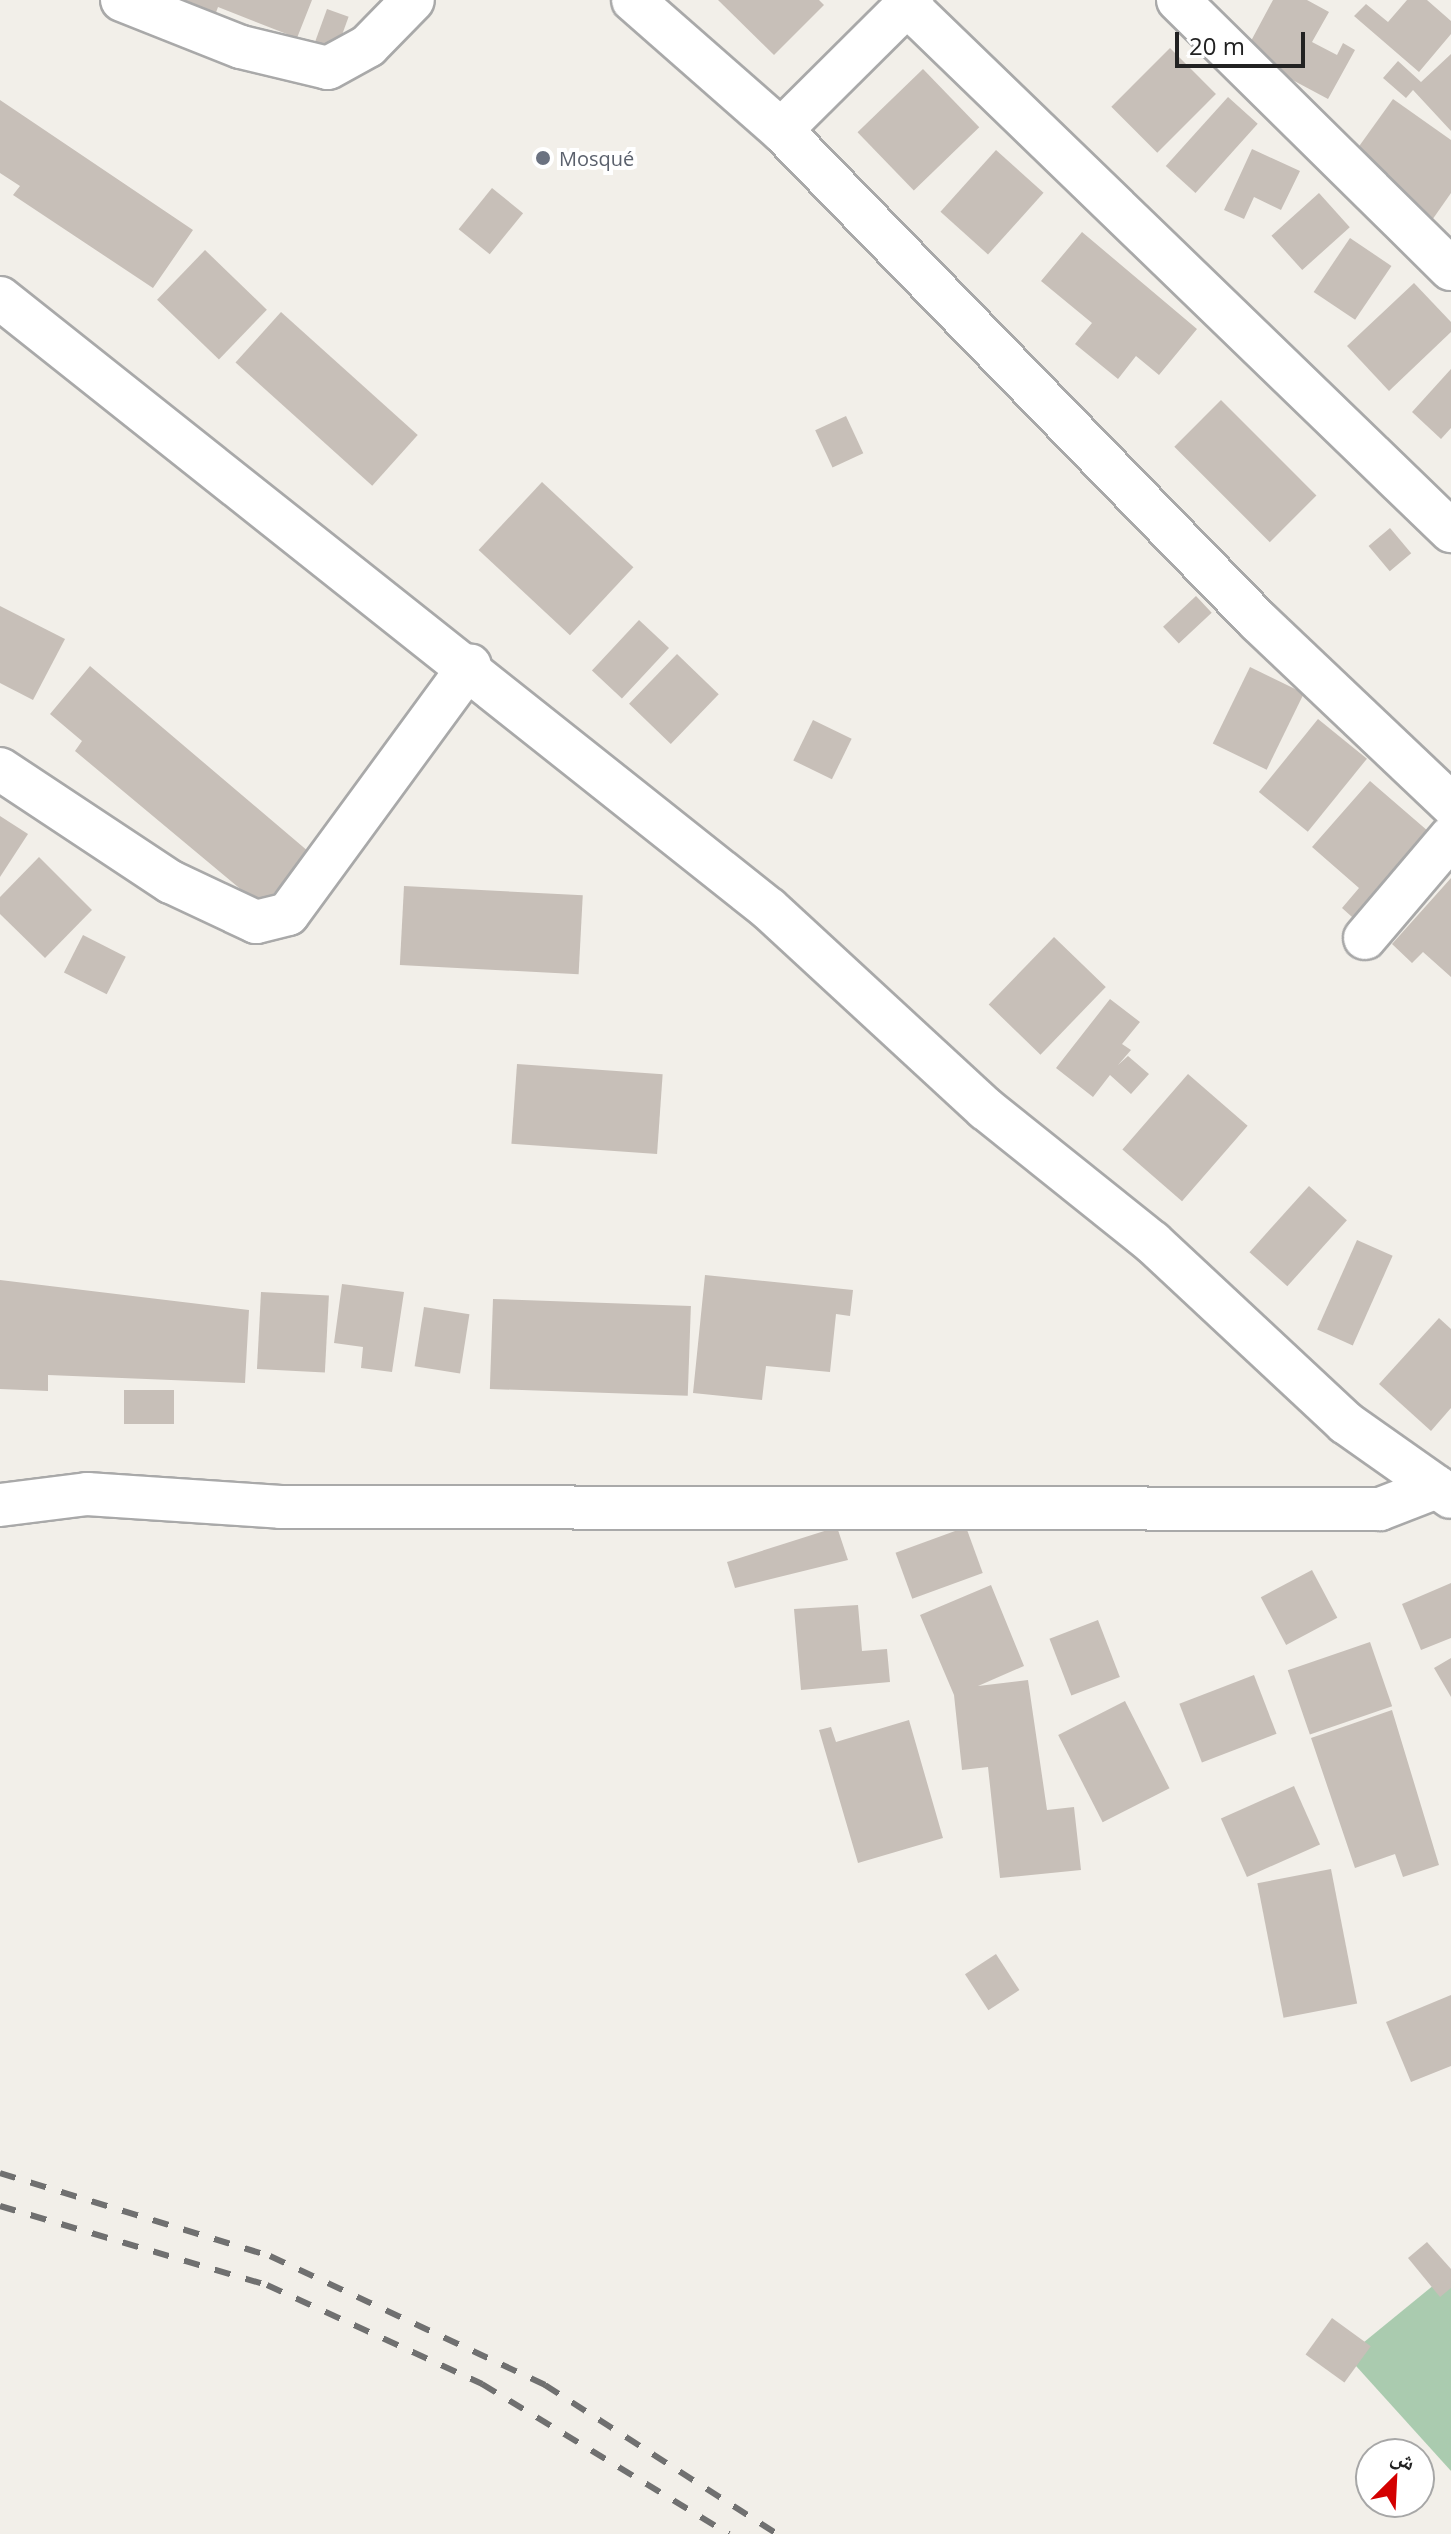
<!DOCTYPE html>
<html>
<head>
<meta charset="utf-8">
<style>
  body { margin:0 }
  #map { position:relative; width:1451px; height:2534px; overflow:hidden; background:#f2efe9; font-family:"Open Sans","Noto Naskh Arabic",sans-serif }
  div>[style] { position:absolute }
  .cemetery>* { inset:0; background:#aacbaf }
  .building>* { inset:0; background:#c7bfb8; transform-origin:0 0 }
  .roads { filter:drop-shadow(2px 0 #a9a9a9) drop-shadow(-2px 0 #a9a9a9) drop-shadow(0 2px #a9a9a9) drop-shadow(0 -2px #a9a9a9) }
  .minor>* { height:42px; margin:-21px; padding:0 21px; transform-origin:21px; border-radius:21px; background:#fff }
  .rail>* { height:6px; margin-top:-3px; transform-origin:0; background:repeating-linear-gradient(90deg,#707070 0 16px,transparent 0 32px) }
  .dots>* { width:22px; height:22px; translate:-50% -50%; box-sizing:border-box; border:4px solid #fff; border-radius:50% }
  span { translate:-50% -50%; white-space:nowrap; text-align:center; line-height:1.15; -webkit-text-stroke:8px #fff; paint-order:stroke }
  .worship-label { font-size:20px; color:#5b616d }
  .left { translate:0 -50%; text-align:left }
  .north { position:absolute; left:1355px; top:2438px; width:80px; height:80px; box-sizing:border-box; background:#fff; border:2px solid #a7a7a7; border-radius:50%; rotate:24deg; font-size:22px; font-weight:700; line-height:32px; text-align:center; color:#222 }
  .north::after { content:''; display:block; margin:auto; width:28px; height:36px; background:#d40000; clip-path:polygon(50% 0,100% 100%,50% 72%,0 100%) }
  .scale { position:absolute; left:1175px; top:32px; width:130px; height:36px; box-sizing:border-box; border:4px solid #222; border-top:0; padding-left:10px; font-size:24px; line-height:28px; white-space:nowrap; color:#222; -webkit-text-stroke:6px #fff; paint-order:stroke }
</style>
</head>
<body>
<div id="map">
  <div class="cemetery">
    <div style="clip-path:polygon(1451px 2271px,1451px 2471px,1347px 2356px)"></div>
  </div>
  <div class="building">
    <div style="clip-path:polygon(158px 0,312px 0,297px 38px,218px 7px,213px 21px)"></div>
    <div style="clip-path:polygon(718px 0,819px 0,824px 5px,774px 55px)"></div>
    <div style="clip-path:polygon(1273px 0,1307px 0,1329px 12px,1312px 42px,1337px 55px,1343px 43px,1355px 50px,1328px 99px,1244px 54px)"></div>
    <div style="clip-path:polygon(1407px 0,1427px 0,1451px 21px,1451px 34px,1419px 72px,1354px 16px,1366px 4px,1388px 22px)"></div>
    <div style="left:327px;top:9px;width:23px;height:43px;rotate:20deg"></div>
    <div style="left:1170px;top:48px;width:65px;height:83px;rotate:45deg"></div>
    <div style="clip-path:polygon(1451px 54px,1451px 131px,1413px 90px,1406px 98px,1383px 78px,1398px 61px,1421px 82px)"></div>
    <div style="left:923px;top:69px;width:81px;height:91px;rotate:46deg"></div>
    <div style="left:1228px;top:97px;width:40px;height:93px;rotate:42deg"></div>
    <div style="clip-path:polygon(1393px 99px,1451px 140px,1451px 193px,1430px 223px,1347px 163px)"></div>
    <div style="clip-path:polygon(0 100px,193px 230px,153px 288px,13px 195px,20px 186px,0 173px)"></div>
    <div style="clip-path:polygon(1252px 149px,1300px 171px,1281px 210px,1254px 197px,1244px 219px,1224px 210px)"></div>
    <div style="left:996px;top:150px;width:64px;height:83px;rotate:42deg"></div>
    <div style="left:492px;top:188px;width:40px;height:53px;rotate:39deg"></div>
    <div style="left:1319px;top:193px;width:46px;height:64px;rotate:48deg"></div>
    <div style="clip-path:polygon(1082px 232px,1197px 329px,1159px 375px,1136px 356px,1118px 379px,1075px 344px,1092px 323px,1041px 281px)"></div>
    <div style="left:1350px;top:238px;width:50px;height:65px;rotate:34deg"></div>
    <div style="left:205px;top:250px;width:86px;height:69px;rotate:44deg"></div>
    <div style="clip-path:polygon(1414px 283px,1451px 322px,1451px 332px,1389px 391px,1347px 346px)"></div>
    <div style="left:281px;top:312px;width:184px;height:68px;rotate:42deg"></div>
    <div style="clip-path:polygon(1451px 369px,1451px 428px,1441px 439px,1412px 412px)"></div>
    <div style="left:1221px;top:400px;width:135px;height:66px;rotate:45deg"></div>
    <div style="left:846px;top:416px;width:41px;height:34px;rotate:65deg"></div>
    <div style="left:542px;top:482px;width:125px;height:93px;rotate:43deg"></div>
    <div style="left:1390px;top:528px;width:33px;height:28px;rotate:50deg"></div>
    <div style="left:1196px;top:596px;width:23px;height:45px;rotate:47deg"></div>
    <div style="clip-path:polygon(0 606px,65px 639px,33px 700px,0 683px)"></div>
    <div style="left:639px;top:620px;width:41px;height:69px;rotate:43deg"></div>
    <div style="left:677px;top:654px;width:58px;height:69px;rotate:44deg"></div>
    <div style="clip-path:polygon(90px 666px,309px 852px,262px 907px,75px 751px,82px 741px,50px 714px)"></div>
    <div style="left:1250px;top:667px;width:60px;height:85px;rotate:26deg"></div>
    <div style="left:1318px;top:719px;width:63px;height:94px;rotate:39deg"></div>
    <div style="left:813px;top:720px;width:43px;height:45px;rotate:26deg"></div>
    <div style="clip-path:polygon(1370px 781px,1436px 838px,1361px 925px,1342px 908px,1359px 888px,1312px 847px)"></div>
    <div style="clip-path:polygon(0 816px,28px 834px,0 877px)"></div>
    <div style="clip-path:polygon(39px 857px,92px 910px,45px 958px,0 914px,0 897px)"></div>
    <div style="clip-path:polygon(1451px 878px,1451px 977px,1423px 952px,1412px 963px,1392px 944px)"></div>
    <div style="left:404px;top:886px;width:179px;height:79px;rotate:3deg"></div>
    <div style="left:83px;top:935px;width:48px;height:42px;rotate:27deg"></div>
    <div style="left:1054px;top:937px;width:72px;height:94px;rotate:44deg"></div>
    <div style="clip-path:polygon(1110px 999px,1140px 1022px,1122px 1044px,1131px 1050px,1118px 1065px,1128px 1056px,1149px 1074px,1131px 1094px,1110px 1075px,1093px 1097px,1056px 1068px)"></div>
    <div style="left:517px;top:1064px;width:146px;height:80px;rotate:4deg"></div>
    <div style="left:1188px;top:1074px;width:79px;height:100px;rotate:41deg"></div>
    <div style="left:1309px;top:1186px;width:51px;height:89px;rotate:42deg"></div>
    <div style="left:1357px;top:1240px;width:39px;height:98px;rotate:24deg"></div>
    <div style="clip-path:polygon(705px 1275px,853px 1290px,850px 1316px,836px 1314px,830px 1372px,766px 1366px,762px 1400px,693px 1393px)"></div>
    <div style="clip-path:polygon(0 1280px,249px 1310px,245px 1383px,48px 1375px,48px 1391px,0 1389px)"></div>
    <div style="clip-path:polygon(342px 1284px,404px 1292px,392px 1372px,361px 1368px,363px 1347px,334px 1343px)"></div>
    <div style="left:261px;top:1292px;width:68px;height:77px;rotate:3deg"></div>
    <div style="left:493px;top:1299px;width:198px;height:90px;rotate:2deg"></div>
    <div style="left:424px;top:1307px;width:46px;height:60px;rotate:9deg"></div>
    <div style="clip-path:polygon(1439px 1318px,1451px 1329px,1451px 1408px,1431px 1431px,1379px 1384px)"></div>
    <div style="left:174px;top:1390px;width:34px;height:50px;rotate:90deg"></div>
    <div style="clip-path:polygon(837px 1527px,848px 1560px,735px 1588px,727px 1562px)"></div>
    <div style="left:966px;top:1527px;width:49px;height:75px;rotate:70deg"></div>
    <div style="left:1312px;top:1570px;width:54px;height:58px;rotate:62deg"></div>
    <div style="clip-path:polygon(1451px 1583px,1451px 1638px,1421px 1650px,1402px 1604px)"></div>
    <div style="clip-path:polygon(991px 1585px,1024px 1666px,978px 1686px,1028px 1680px,1047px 1810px,1074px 1807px,1081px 1870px,1000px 1878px,988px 1767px,962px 1770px,954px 1695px,920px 1615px)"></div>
    <div style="clip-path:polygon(858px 1605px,862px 1651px,887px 1649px,890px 1682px,801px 1690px,794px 1609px)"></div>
    <div style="left:1098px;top:1620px;width:61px;height:52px;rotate:69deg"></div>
    <div style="left:1370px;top:1642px;width:68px;height:87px;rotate:71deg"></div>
    <div style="clip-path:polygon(1451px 1658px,1451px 1697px,1434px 1668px)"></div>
    <div style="left:1254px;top:1675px;width:63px;height:80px;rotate:69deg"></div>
    <div style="left:1125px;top:1701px;width:98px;height:75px;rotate:63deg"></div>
    <div style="clip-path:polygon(1392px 1710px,1439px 1865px,1403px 1877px,1395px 1854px,1355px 1868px,1311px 1738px)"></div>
    <div style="clip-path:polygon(909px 1720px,943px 1838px,858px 1863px,819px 1730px,831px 1727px,836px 1742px)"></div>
    <div style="left:1294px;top:1786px;width:64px;height:80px;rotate:66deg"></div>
    <div style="left:1331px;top:1869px;width:137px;height:75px;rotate:79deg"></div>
    <div style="left:996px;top:1954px;width:43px;height:37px;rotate:57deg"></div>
    <div style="clip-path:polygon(1451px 1995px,1451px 2066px,1411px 2082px,1386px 2022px)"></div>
    <div style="clip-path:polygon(1427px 2242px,1451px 2269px,1451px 2288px,1440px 2297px,1408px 2258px)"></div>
    <div style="left:1332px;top:2318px;width:48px;height:45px;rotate:36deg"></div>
  </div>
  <div class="roads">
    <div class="minor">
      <div style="left:122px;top:0;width:128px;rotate:21.6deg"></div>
      <div style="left:241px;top:47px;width:89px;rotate:13.6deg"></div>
      <div style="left:328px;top:68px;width:46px;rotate:-28.8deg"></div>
      <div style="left:368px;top:46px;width:64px;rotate:-45.6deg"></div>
      <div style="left:633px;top:0;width:197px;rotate:41.3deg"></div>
      <div style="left:781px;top:130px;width:686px;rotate:45.83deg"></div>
      <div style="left:1259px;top:622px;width:265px;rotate:43.5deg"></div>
      <div style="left:1178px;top:0;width:383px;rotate:44.6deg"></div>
      <div style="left:907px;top:5px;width:757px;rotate:44.04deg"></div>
      <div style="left:781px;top:130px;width:185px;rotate:-44.8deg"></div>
      <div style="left:0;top:298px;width:982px;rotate:38.47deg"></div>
      <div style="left:769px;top:909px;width:295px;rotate:42.7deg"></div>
      <div style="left:986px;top:1109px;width:213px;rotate:38.7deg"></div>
      <div style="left:1152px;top:1242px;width:265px;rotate:43deg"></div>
      <div style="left:1346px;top:1423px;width:128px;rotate:35.2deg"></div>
      <div style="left:0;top:769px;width:205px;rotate:33.5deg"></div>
      <div style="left:171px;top:882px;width:94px;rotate:25.2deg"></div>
      <div style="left:256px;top:922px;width:33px;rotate:-14deg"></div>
      <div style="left:288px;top:914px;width:308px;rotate:-53.8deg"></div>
      <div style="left:1365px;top:938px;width:133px;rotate:-49.6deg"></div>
      <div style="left:0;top:1505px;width:88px;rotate:-7.2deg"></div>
      <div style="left:87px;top:1494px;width:194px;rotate:3.8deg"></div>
      <div style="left:281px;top:1507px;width:1099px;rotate:0.1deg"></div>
      <div style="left:1380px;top:1509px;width:61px;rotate:-21.1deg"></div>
    </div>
  </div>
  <div class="rail">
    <div style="left:0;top:2173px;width:282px;rotate:17.1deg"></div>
    <div style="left:270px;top:2256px;width:304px;rotate:25.1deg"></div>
    <div style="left:545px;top:2385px;width:276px;rotate:32.7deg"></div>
    <div style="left:0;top:2206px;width:278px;rotate:16.5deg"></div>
    <div style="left:267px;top:2285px;width:237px;rotate:24.7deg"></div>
    <div style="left:482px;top:2384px;width:289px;rotate:31.3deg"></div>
  </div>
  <div class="dots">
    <div style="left:543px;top:158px;background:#6b7280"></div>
  </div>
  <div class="worship-label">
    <span class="left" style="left:559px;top:158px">Mosqué</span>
  </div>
  <div class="north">ش</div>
  <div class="scale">20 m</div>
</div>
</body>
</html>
